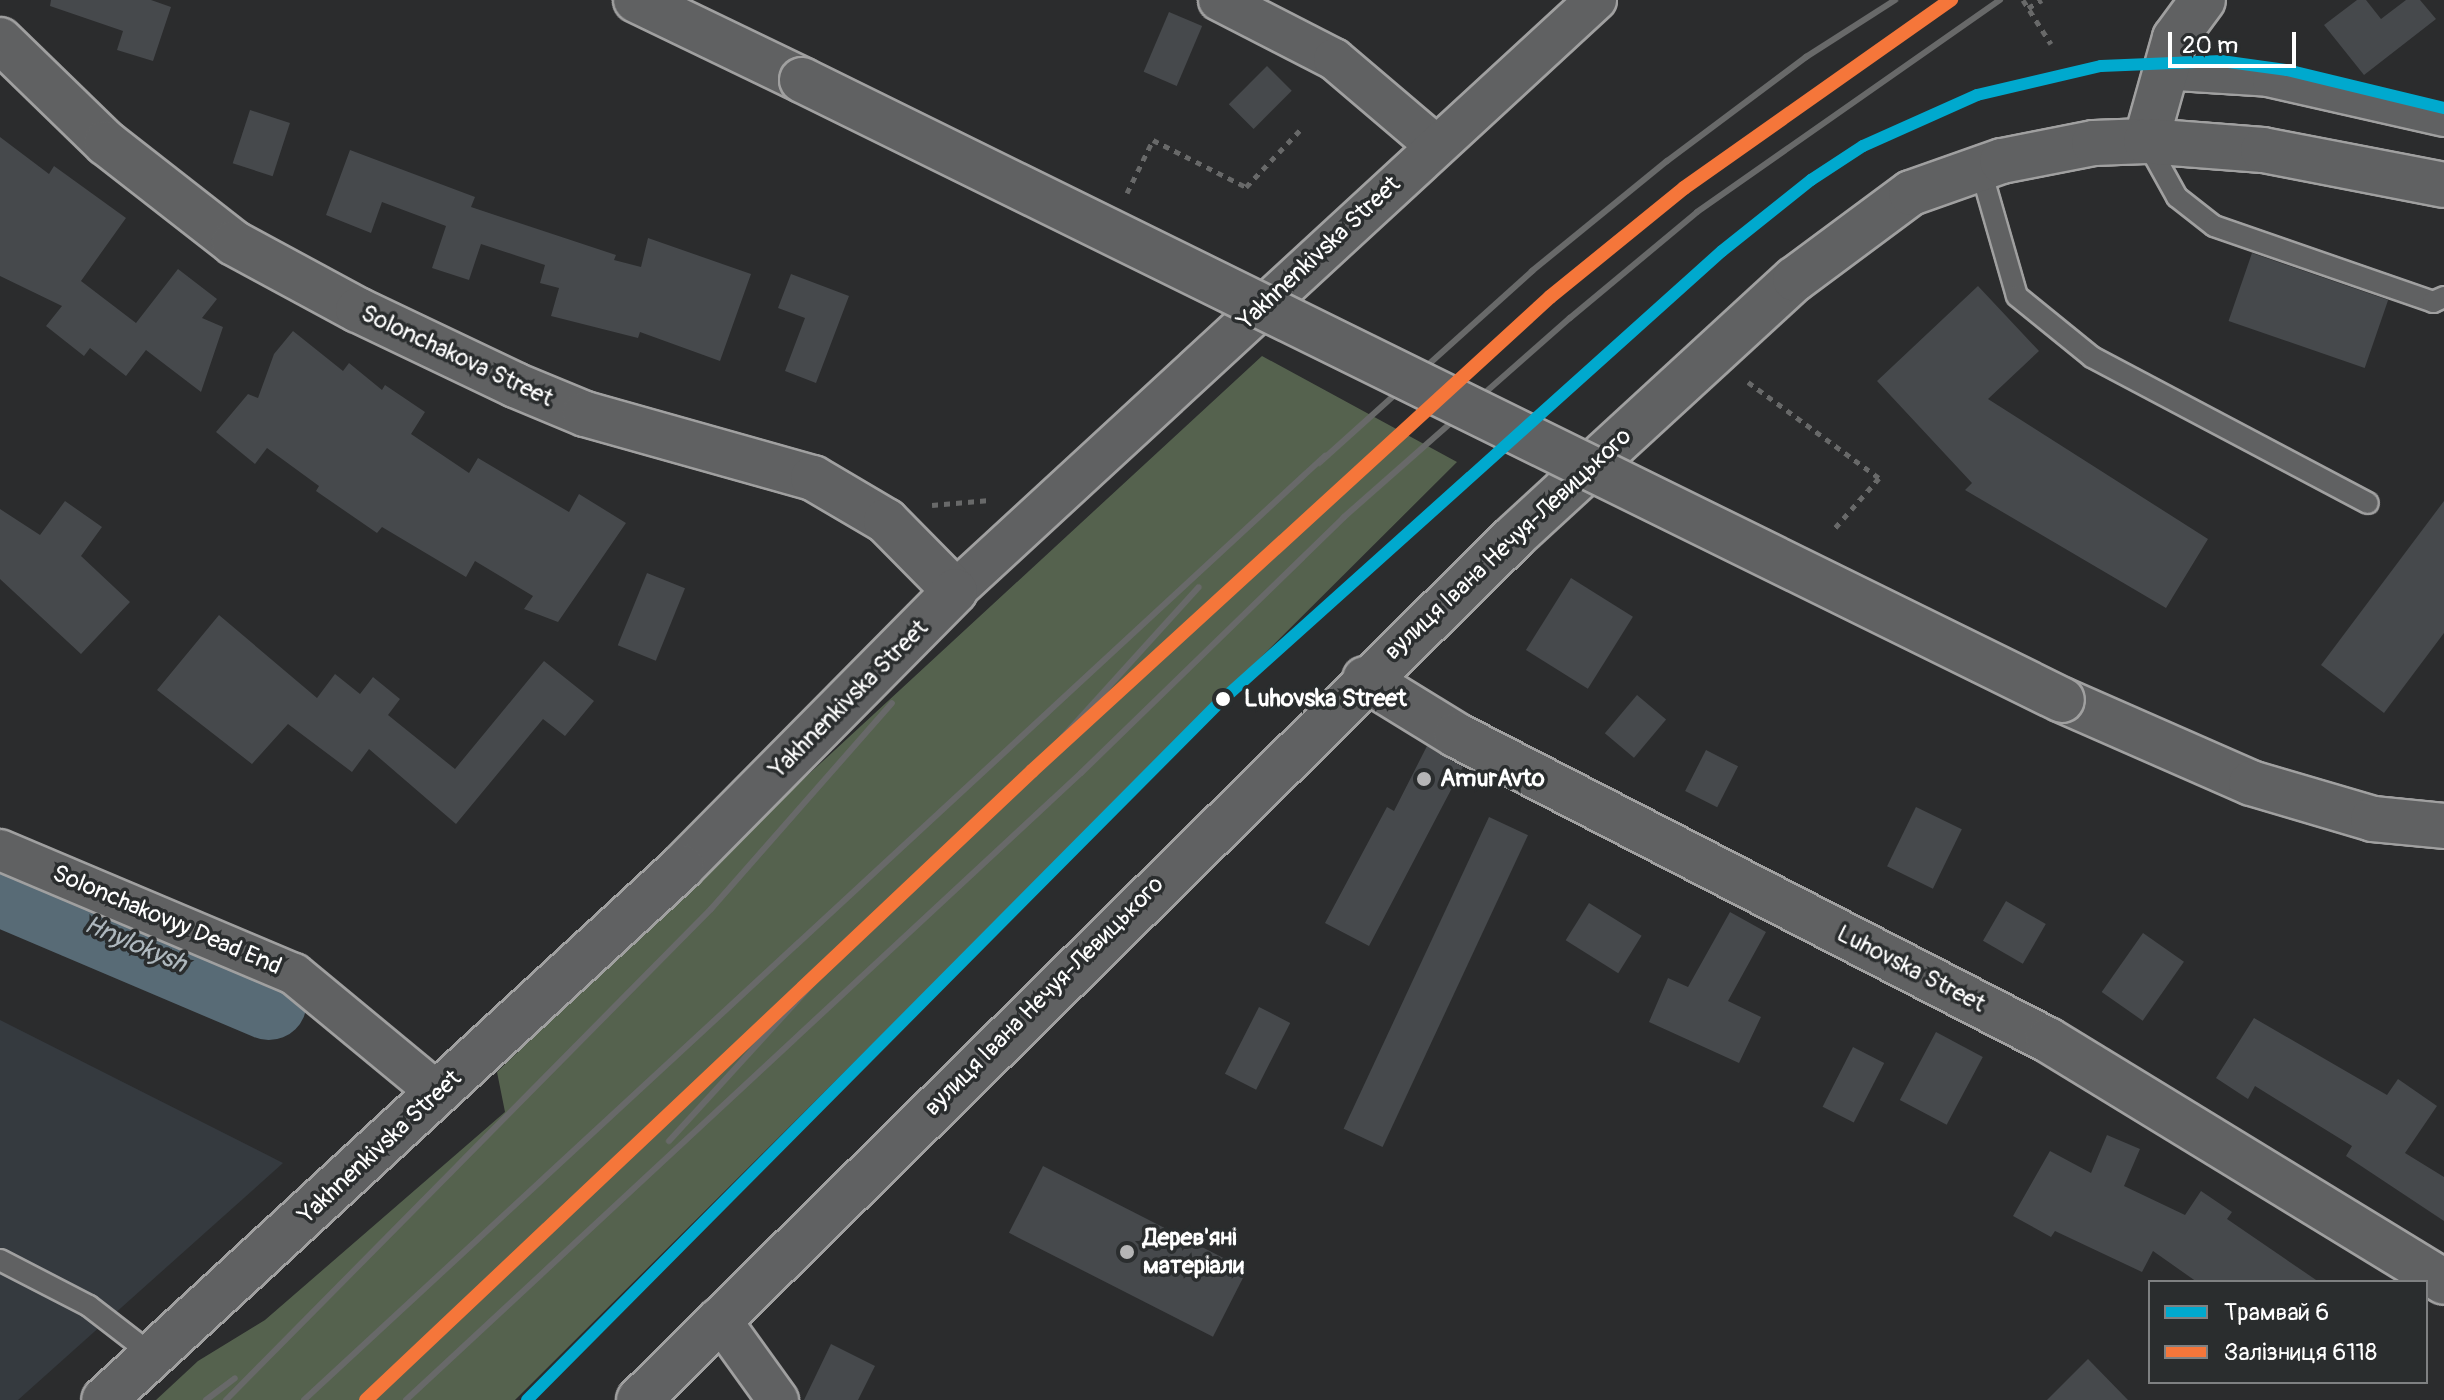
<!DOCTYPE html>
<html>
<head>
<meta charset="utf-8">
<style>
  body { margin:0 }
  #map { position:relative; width:2444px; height:1400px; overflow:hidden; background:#2b2c2d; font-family:Pangolin,sans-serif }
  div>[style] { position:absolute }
  .built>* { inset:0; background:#353a3f }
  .green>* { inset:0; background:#55624e }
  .river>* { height:76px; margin:-38px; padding:0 38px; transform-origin:38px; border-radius:38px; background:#586b76 }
  .building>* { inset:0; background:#46494c; transform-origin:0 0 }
  .path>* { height:5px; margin-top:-2.5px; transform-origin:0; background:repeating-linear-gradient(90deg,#686969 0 6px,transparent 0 12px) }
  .roads { filter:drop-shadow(2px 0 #a0a0a0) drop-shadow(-2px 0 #a0a0a0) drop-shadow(0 2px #a0a0a0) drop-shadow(0 -2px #a0a0a0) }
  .service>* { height:20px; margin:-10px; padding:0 10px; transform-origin:10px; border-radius:10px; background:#606162 }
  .pedestrian>* { height:30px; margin:-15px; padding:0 15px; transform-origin:15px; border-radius:15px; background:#606162 }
  .minor>* { height:40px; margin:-20px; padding:0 20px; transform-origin:20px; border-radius:20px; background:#606162 }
  .tertiary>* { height:44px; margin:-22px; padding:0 22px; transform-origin:22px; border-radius:22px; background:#606162 }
  .secondary>* { height:44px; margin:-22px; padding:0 22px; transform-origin:22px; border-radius:22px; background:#606162 }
  .rail>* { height:6px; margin:-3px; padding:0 3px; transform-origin:3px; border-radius:3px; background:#686969 }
  .bridges { filter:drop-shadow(2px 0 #a0a0a0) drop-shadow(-2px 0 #a0a0a0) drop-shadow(0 2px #a0a0a0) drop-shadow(0 -2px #a0a0a0) }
  .secondary-bridge>* { height:44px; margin:-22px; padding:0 22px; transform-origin:22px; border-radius:22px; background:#606162 }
  .rail-1>* { height:14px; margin:-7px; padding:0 7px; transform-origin:7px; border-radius:7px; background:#f5763a }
  .tram-1>* { height:12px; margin:-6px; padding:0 6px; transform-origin:6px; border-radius:6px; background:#00a9ce }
  .dots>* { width:22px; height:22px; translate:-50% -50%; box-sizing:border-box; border:4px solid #2a2d2e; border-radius:50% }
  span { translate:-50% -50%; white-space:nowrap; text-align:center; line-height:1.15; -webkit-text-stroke:7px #2a2d2e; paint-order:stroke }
  .street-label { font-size:24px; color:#fff }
  .stop-label { font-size:24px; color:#fff; font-weight:700 }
  .left { translate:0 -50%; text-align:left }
  .poi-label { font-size:24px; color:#fff; font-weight:700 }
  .water-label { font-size:26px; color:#aeb8be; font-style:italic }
  .legend { position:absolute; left:2148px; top:1280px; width:280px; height:104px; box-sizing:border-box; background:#2a2d2e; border:2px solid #7f8182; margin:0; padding:10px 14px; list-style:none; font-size:24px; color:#fff }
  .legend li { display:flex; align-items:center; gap:16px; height:40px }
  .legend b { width:40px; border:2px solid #7f8182 }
  .scale { position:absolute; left:2168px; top:32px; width:128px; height:36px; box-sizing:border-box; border:4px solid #fff; border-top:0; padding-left:10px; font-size:24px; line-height:28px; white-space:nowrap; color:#fff; -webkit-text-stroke:6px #2a2d2e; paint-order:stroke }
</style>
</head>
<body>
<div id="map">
  <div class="built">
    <div style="clip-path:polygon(0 1020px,283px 1163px,18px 1400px,0 1400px)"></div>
  </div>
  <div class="green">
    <div style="clip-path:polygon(1262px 356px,1457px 462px,515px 1400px,156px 1400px,198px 1361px,265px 1320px,505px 1112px,497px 1072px,810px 773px)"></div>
  </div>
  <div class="river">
    <div style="left:0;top:888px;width:292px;rotate:23deg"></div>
  </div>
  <div class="building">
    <div style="clip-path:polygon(51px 0,151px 0,171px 7px,153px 61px,117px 50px,123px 31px,50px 6px)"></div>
    <div style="clip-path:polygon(2357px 0,2366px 0,2381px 19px,2406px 0,2420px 0,2436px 19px,2364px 75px,2324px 25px)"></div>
    <div style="left:1169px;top:12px;width:36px;height:65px;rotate:23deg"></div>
    <div style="left:1267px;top:66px;width:35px;height:54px;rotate:45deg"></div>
    <div style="left:250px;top:110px;width:42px;height:56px;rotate:18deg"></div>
    <div style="clip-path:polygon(0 137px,49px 174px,54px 166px,126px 218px,81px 281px,136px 323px,178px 269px,217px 299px,202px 318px,223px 327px,201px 392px,146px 350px,126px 376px,90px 348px,84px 356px,46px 326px,62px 306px,0 276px)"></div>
    <div style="clip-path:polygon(350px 150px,475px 197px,471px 207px,616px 255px,614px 260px,641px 267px,648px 238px,751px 274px,720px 361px,640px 332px,638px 338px,551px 316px,559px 288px,540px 283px,545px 265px,481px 244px,469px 280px,432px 268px,446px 226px,382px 202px,371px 233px,326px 215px)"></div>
    <div style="left:2252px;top:253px;width:144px;height:72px;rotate:19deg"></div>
    <div style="clip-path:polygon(791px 274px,849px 296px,816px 383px,785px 371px,805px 318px,778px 308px)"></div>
    <div style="clip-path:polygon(1978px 286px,2039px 351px,1988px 399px,2208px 539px,2166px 608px,1965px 490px,1972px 483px,1877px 381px)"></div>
    <div style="clip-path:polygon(293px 331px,343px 371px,349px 363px,382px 390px,385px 385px,425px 412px,411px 434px,469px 473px,478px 458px,569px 512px,579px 494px,626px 523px,558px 622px,524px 609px,533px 596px,475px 561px,466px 577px,382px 527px,377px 533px,316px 491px,319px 486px,267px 448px,255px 464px,216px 432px,248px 394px,258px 398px,274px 354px)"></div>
    <div style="clip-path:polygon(65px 501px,102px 527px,81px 556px,130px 602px,81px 654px,0 579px,0 509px,40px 535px)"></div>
    <div style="clip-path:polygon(2444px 501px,2444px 633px,2384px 713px,2321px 665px)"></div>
    <div style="left:647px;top:573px;width:41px;height:78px;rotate:22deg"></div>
    <div style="left:1571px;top:578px;width:73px;height:85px;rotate:32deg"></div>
    <div style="clip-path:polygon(219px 615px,317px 698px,335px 674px,360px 694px,373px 677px,400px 699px,388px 715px,455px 769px,544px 661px,594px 701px,565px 736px,543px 719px,456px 824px,369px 749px,352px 772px,288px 724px,252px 764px,157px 690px)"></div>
    <div style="left:1637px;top:695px;width:38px;height:50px;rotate:40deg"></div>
    <div style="clip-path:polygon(1427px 746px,1463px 767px,1369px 946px,1325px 923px,1387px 807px,1394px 811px)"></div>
    <div style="left:1706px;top:750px;width:36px;height:46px;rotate:27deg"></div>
    <div style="left:1916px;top:807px;width:51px;height:66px;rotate:26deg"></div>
    <div style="left:1489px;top:817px;width:43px;height:344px;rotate:25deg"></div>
    <div style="left:2006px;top:901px;width:46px;height:46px;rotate:30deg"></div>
    <div style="left:1589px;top:903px;width:62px;height:44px;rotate:32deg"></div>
    <div style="clip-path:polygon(1730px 912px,1766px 932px,1728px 1001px,1761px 1017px,1739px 1063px,1649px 1022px,1668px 978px,1688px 987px)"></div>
    <div style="left:2143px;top:933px;width:50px;height:72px;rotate:35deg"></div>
    <div style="left:1259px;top:1007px;width:35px;height:75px;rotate:27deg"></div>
    <div style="clip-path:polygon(2254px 1018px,2387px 1095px,2398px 1079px,2437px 1106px,2405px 1153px,2444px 1177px,2444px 1221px,2346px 1156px,2352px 1146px,2255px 1086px,2248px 1099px,2216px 1078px)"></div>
    <div style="left:1936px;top:1032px;width:53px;height:77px;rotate:28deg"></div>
    <div style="left:1853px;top:1047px;width:35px;height:67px;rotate:27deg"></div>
    <div style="clip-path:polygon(2107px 1135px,2140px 1149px,2124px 1186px,2185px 1215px,2201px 1191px,2232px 1212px,2227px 1219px,2319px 1282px,2197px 1282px,2153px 1251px,2142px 1272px,2055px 1231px,2051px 1237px,2013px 1216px,2050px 1151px,2091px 1173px)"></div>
    <div style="left:1043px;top:1166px;width:229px;height:75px;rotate:27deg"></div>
    <div style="clip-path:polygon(831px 1344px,875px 1366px,858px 1400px,804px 1400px)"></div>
    <div style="clip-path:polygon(2088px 1359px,2128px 1400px,2047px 1400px)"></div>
  </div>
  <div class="path">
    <div style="left:2023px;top:0;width:52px;rotate:57.5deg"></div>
    <div style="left:2028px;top:8px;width:16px;rotate:-30deg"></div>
    <div style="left:1127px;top:193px;width:59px;rotate:-63.9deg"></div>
    <div style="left:1153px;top:140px;width:104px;rotate:26.8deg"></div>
    <div style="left:1246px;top:187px;width:80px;rotate:-46.5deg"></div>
    <div style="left:1748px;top:382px;width:162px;rotate:36.2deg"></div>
    <div style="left:1879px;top:478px;width:68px;rotate:131.4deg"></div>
    <div style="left:932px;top:505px;width:58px;rotate:-4.9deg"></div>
  </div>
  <div class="roads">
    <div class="service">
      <div style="left:2146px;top:141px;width:64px;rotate:61deg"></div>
      <div style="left:2177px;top:197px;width:47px;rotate:38.1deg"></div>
      <div style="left:2214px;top:226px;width:232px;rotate:19.1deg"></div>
      <div style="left:2433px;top:302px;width:12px;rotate:-24deg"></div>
      <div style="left:1980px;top:167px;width:134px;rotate:74deg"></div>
      <div style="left:2017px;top:296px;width:97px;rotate:39.1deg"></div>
      <div style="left:2092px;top:357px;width:312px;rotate:27.9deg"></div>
      <div style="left:0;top:1260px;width:100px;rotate:27.3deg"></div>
      <div style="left:89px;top:1306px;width:83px;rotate:37.7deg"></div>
    </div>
    <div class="pedestrian">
      <div style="left:2161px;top:74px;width:107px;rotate:3.7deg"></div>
      <div style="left:2268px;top:81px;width:180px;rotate:12.8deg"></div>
    </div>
    <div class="minor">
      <div style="left:1219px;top:0;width:129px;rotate:27.2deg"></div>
      <div style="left:1334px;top:59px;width:133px;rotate:40.4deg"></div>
      <div style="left:955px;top:591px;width:872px;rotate:-42.68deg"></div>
      <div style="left:0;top:850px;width:319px;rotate:22.9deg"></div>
      <div style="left:294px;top:974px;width:187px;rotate:39.6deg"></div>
      <div style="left:719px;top:1318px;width:101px;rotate:54.3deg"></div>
    </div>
    <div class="tertiary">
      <div style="left:2146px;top:141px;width:107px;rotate:-74.3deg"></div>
      <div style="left:2175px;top:38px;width:47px;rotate:-53.6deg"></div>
      <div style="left:1365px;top:679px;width:107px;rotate:31.6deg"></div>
      <div style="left:1456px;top:735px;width:666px;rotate:27.26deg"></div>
      <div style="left:2048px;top:1040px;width:464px;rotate:31.4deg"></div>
    </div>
    <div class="secondary">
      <div style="left:636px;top:0;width:184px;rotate:25.7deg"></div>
      <div style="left:0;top:40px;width:148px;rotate:44.2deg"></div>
      <div style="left:106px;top:143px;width:162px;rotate:38deg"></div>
      <div style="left:234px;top:243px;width:141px;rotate:28.4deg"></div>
      <div style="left:358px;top:310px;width:174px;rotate:25.5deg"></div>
      <div style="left:515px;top:385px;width:76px;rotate:22.5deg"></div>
      <div style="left:585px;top:414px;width:237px;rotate:15.7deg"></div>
      <div style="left:813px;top:478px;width:85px;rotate:30.5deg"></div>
      <div style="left:886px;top:521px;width:98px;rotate:45.4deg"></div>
      <div style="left:955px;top:591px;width:388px;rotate:134.7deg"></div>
      <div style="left:682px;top:867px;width:786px;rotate:137.32deg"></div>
      <div style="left:2062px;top:700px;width:206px;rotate:23.7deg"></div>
      <div style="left:2251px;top:783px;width:127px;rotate:16.4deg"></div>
      <div style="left:2373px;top:819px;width:71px;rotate:5.6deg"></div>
      <div style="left:639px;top:1400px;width:1229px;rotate:-44.6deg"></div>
      <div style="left:1514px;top:537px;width:381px;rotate:-42.6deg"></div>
      <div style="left:1795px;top:279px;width:144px;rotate:-36.6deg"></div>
      <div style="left:1911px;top:193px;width:96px;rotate:-19.4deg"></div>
      <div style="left:2002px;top:161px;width:94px;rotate:-11.1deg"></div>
      <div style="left:2094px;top:143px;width:52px;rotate:-2.2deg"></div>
      <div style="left:2146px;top:141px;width:117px;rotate:4.4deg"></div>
      <div style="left:2263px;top:150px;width:184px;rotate:10.9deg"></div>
    </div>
  </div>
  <div class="rail">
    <div style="left:1319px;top:463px;width:287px;rotate:-42deg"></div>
    <div style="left:1532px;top:271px;width:174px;rotate:-39.2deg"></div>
    <div style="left:1667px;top:161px;width:174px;rotate:-36.8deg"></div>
    <div style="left:1806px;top:57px;width:106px;rotate:-32.6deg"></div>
    <div style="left:1032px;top:771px;width:248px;rotate:-47.8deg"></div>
    <div style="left:669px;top:1141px;width:215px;rotate:-47.6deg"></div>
    <div style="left:206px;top:1400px;width:36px;rotate:-37deg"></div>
    <div style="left:226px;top:1400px;width:690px;rotate:-45.35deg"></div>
    <div style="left:711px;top:909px;width:274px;rotate:-48.7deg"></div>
    <div style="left:304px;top:1400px;width:1391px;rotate:-42.76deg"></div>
    <div style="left:406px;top:1400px;width:921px;rotate:-42.89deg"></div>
    <div style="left:1081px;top:773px;width:367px;rotate:-44.2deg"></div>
    <div style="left:1344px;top:517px;width:301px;rotate:-41.4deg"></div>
    <div style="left:1570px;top:318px;width:165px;rotate:-39.8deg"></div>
    <div style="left:1697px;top:212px;width:370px;rotate:-35deg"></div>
  </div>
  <div class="bridges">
    <div class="secondary-bridge">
      <div style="left:802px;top:80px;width:1404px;rotate:26.2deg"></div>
    </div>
  </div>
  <div class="rail-1">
    <div style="left:366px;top:1400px;width:916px;rotate:-43.36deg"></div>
    <div style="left:1032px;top:771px;width:702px;rotate:-42.46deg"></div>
    <div style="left:1550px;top:297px;width:173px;rotate:-39.1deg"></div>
    <div style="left:1684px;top:188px;width:327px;rotate:-35.2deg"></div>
  </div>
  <div class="tram-1">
    <div style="left:527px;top:1400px;width:985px;rotate:-45.21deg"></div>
    <div style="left:1221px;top:701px;width:673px;rotate:-41.93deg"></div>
    <div style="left:1722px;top:251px;width:114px;rotate:-38.6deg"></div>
    <div style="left:1811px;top:180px;width:62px;rotate:-33.2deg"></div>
    <div style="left:1863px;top:146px;width:125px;rotate:-24.1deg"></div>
    <div style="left:1977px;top:95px;width:127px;rotate:-13.2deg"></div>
    <div style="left:2101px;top:66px;width:120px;rotate:-2.4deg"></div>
    <div style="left:2221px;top:61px;width:67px;rotate:7.8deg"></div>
    <div style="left:2287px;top:70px;width:162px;rotate:13.6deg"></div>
  </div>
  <div class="dots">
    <div style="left:1223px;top:699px;background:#fff"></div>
    <div style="left:1424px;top:779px;background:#b5b5b6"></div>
    <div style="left:1127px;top:1252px;background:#b5b5b6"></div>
  </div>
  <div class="street-label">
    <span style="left:1319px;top:253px;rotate:-43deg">Yakhnenkivska Street</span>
    <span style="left:457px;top:356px;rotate:25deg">Solonchakova Street</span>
    <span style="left:1508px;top:544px;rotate:-43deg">вулиця Івана Нечуя-Левицького</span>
    <span style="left:849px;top:699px;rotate:-45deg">Yakhnenkivska Street</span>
    <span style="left:167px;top:920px;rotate:23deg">Solonchakovyy Dead End</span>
    <span style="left:1911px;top:969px;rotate:27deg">Luhovska Street</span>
    <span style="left:1044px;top:996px;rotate:-45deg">вулиця Івана Нечуя-Левицького</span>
    <span style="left:380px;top:1147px;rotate:-43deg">Yakhnenkivska Street</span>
  </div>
  <div class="stop-label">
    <span class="left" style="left:1244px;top:699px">Luhovska Street</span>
  </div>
  <div class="poi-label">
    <span class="left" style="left:1440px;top:779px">AmurAvto</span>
    <span class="left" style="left:1143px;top:1252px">Дерев'янi<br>матерiали</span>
  </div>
  <div class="water-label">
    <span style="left:135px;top:945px;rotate:23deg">Hnylokysh</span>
  </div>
  <ul class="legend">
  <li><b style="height:10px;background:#00a9ce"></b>Трамвай 6</li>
  <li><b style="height:10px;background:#f5763a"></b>Залізниця 6118</li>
  </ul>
  <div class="scale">20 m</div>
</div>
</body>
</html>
